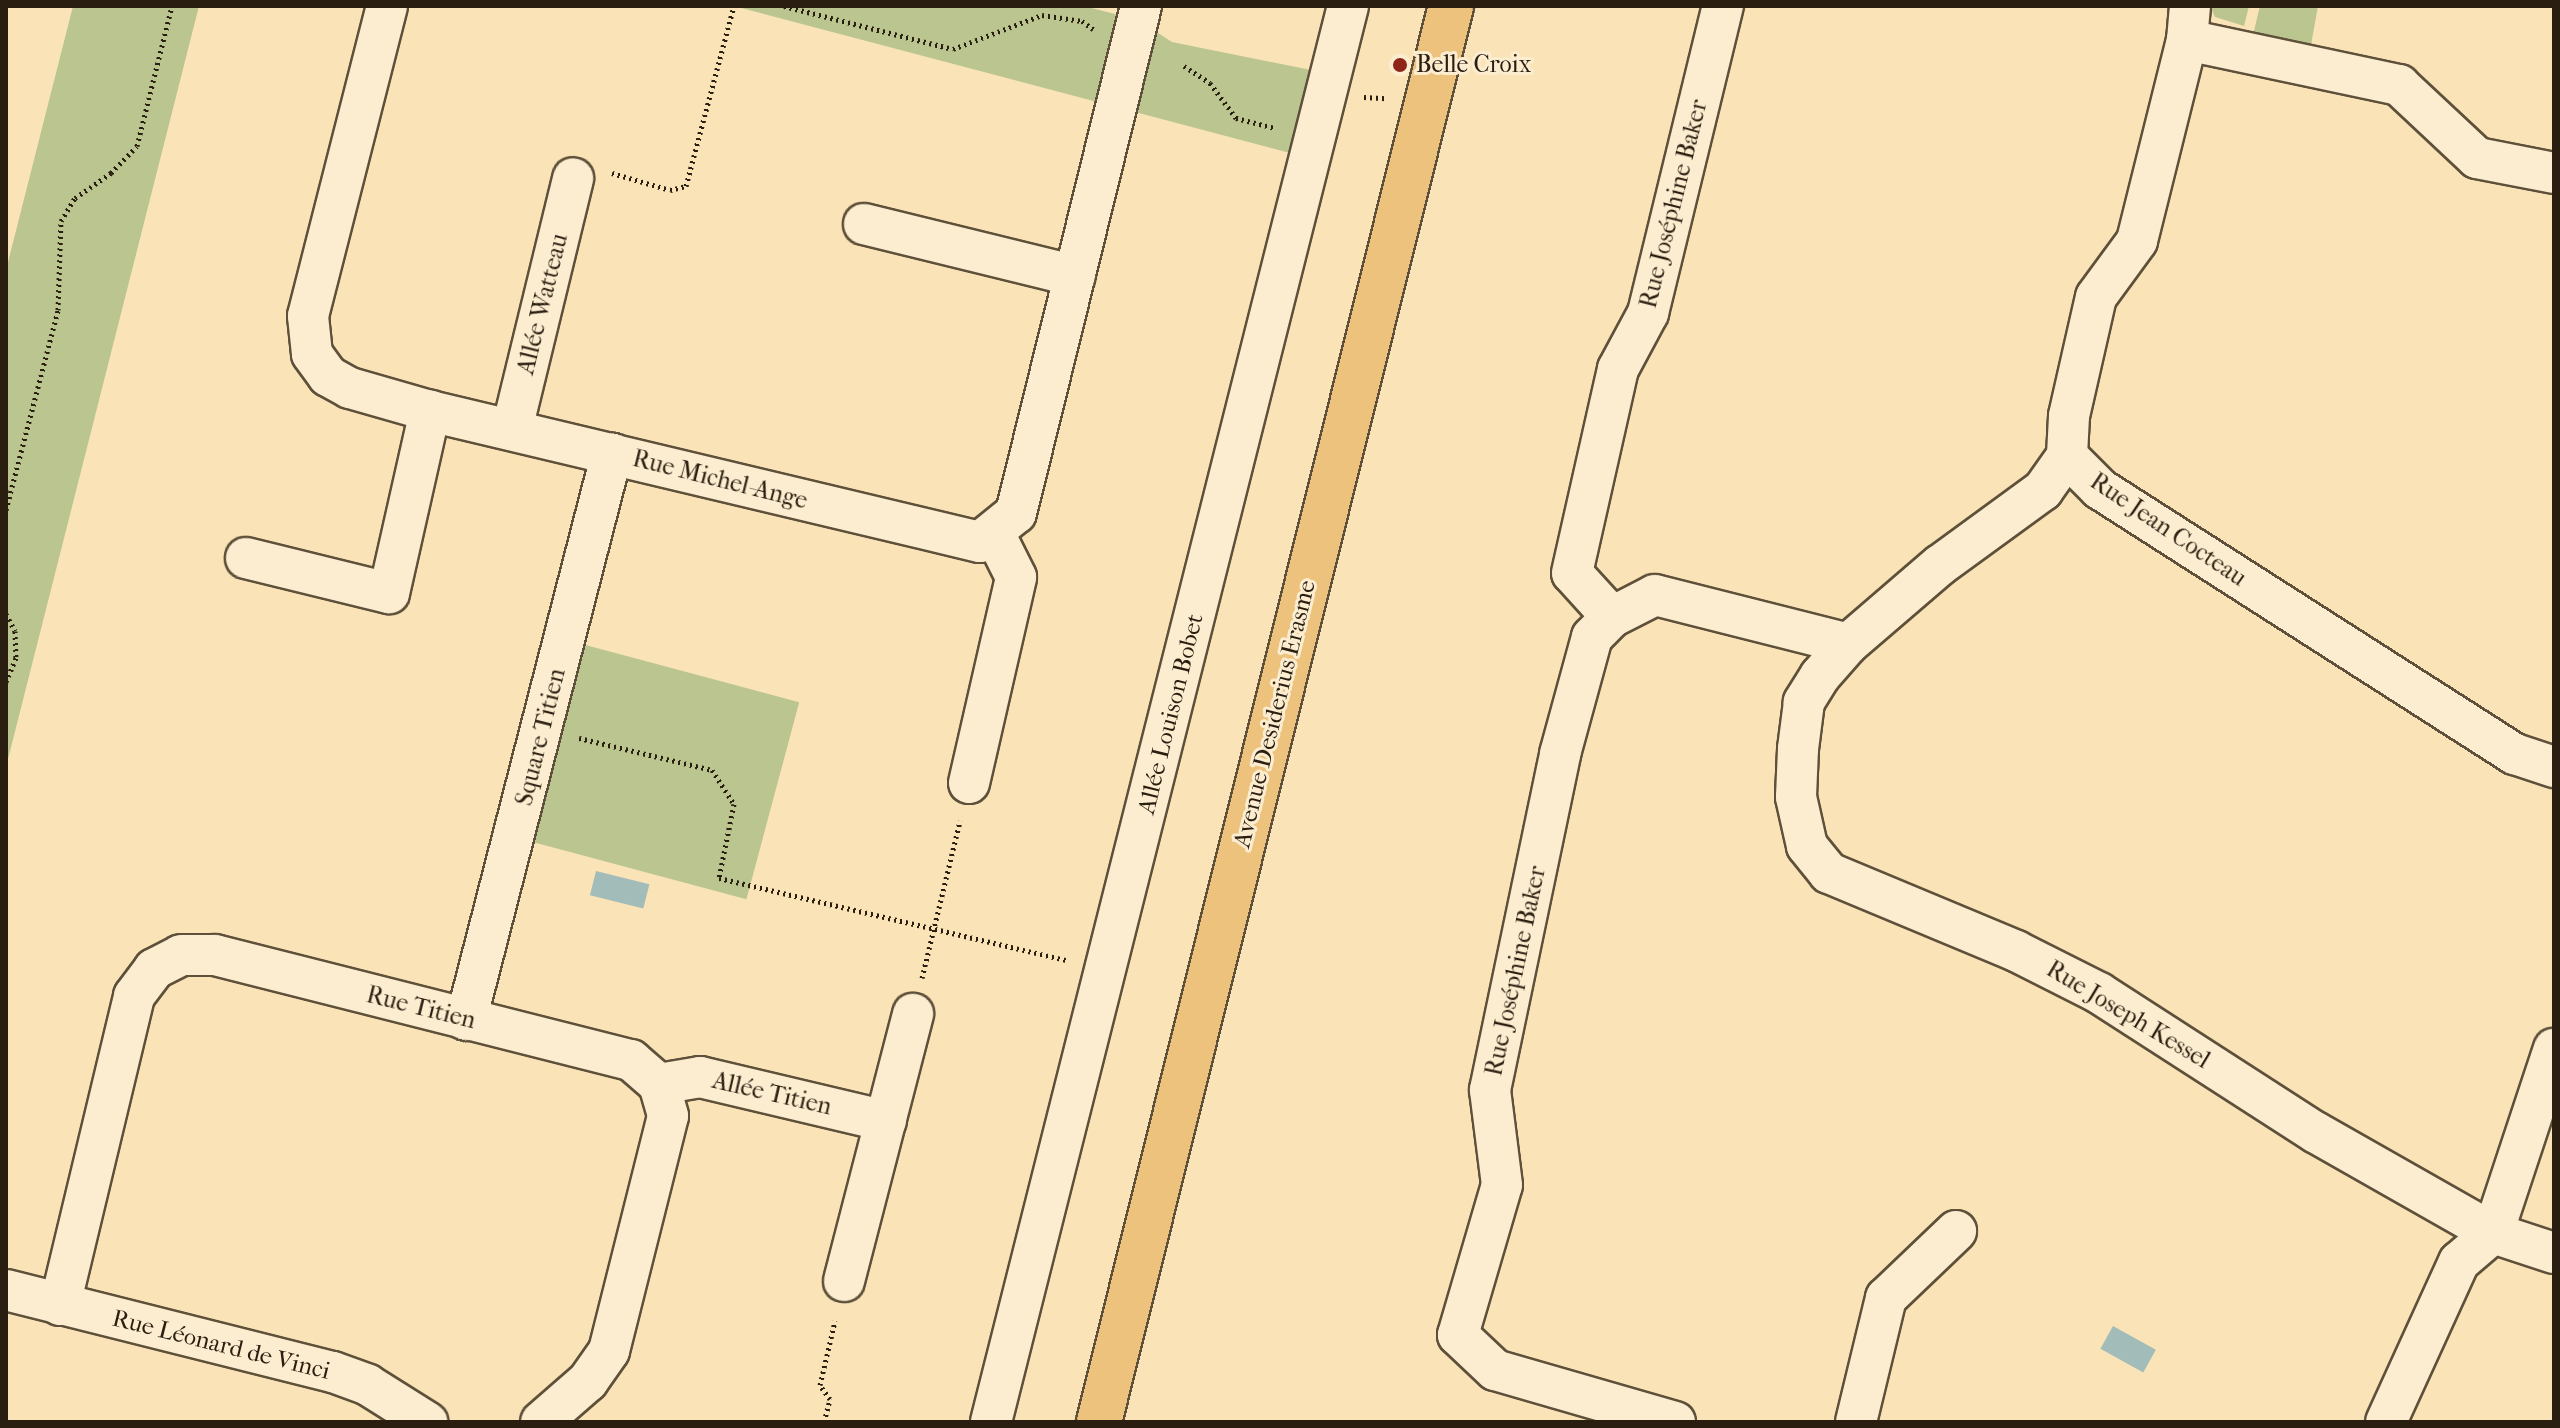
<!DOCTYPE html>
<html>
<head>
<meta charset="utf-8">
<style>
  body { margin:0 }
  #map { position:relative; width:2560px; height:1428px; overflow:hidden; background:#fae4b7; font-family:"IM FELL French Canon",serif }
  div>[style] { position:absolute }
  .green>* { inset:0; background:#bbc590; transform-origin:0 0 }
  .water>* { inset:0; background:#a2bcb9; transform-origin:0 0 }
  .path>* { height:5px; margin-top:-2.5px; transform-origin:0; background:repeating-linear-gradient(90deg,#2a1e11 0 2px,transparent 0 6px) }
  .roads { filter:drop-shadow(2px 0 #5e503a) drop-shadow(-2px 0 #5e503a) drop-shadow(0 2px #5e503a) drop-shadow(0 -2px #5e503a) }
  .minor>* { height:40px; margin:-20px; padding:0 20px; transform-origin:20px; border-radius:20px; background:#fcedd0 }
  .major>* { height:44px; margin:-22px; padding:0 22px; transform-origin:22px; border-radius:22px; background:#edc27c }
  .dots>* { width:22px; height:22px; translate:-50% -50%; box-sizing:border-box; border:4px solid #fcedd0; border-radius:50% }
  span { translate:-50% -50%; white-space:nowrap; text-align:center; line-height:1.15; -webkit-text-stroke:6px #fcedd0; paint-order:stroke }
  .poi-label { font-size:24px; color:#2a1e11 }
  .left { translate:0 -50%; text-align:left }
  .street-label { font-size:24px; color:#2a1e11 }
  .frame { position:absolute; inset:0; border:8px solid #2a1e11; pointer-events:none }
</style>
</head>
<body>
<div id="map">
  <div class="green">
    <div style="clip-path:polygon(73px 6px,199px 6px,6px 767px,6px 270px)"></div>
    <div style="clip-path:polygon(734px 6px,1084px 6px,1138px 20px,1172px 42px,1331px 74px,1309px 158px)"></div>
    <div style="clip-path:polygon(2210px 6px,2249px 6px,2244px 26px,2215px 17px)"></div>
    <div style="clip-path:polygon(2260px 6px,2318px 6px,2311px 45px,2303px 50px,2252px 39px)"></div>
    <div style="left:578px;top:643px;width:229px;height:204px;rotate:15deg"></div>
  </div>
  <div class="water">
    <div style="left:596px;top:871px;width:55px;height:25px;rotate:14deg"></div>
    <div style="left:2113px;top:1326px;width:49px;height:26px;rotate:29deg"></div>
  </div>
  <div class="path">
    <div style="left:784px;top:6px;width:174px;rotate:14.3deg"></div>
    <div style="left:953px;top:49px;width:95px;rotate:-20.9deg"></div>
    <div style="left:1042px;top:15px;width:40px;rotate:8.5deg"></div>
    <div style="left:1082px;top:21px;width:14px;rotate:36deg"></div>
    <div style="left:1184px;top:66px;width:31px;rotate:33deg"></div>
    <div style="left:1210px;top:83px;width:44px;rotate:53.4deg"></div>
    <div style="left:1236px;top:118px;width:40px;rotate:14.4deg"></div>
    <div style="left:1364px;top:97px;width:22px;rotate:3deg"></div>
    <div style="left:612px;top:173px;width:60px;rotate:16.3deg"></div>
    <div style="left:670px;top:190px;width:16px;rotate:-14deg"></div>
    <div style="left:686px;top:186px;width:186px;rotate:-75.1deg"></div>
    <div style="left:6px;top:510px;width:207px;rotate:-75.4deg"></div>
    <div style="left:58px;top:310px;width:89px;rotate:-88.1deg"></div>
    <div style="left:61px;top:221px;width:27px;rotate:-59deg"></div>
    <div style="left:75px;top:198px;width:44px;rotate:-34.8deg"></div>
    <div style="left:111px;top:173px;width:37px;rotate:-46deg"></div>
    <div style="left:137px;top:146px;width:144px;rotate:-76deg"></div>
    <div style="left:6px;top:614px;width:19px;rotate:62deg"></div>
    <div style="left:15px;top:631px;width:27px;rotate:88deg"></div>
    <div style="left:16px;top:658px;width:26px;rotate:113deg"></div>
    <div style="left:579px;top:738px;width:137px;rotate:13.5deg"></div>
    <div style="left:712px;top:770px;width:40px;rotate:57.1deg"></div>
    <div style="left:734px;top:804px;width:76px;rotate:101.5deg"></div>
    <div style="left:719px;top:878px;width:358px;rotate:13.3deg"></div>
    <div style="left:922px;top:978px;width:162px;rotate:-76.4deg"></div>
    <div style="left:824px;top:1422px;width:24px;rotate:-75deg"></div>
    <div style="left:830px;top:1399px;width:17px;rotate:-126deg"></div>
    <div style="left:820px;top:1385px;width:66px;rotate:-76.8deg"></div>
  </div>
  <div class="roads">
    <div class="minor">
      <div style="left:387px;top:6px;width:320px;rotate:104.3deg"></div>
      <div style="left:308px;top:316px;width:38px;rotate:84deg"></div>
      <div style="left:312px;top:354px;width:27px;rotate:54deg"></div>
      <div style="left:328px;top:376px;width:25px;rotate:29deg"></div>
      <div style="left:350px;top:388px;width:83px;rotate:16deg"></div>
      <div style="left:430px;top:411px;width:565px;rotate:13.4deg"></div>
      <div style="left:980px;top:542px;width:46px;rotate:-38.9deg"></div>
      <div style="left:1016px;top:513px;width:522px;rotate:-76.15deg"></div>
      <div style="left:2190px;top:6px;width:34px;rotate:95deg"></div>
      <div style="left:2187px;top:40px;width:207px;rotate:104deg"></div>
      <div style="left:2137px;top:241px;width:69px;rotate:126.2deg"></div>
      <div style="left:2096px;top:297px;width:122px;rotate:102.8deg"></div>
      <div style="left:2069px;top:416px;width:40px;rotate:92.9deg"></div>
      <div style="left:2067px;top:456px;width:47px;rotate:45deg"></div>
      <div style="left:2100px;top:489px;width:492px;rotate:32.6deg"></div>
      <div style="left:2515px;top:754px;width:41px;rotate:18.4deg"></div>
      <div style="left:2187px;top:40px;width:217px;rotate:12deg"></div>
      <div style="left:2399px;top:85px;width:107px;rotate:43.1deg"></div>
      <div style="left:2477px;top:158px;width:78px;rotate:11deg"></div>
      <div style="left:864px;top:224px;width:217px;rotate:13.8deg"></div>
      <div style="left:512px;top:429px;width:258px;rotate:-76.3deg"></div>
      <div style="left:2067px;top:456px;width:42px;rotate:125.2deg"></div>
      <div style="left:2043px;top:490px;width:127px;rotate:143.9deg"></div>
      <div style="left:1940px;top:565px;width:121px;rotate:139.3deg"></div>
      <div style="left:1848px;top:644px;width:43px;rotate:131.2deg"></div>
      <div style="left:1820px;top:676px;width:31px;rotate:122deg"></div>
      <div style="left:1804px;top:702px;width:47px;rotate:97.3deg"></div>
      <div style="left:1798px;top:749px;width:48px;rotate:92.4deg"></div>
      <div style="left:1796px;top:797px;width:50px;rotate:77.3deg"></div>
      <div style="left:1807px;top:846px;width:35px;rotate:51deg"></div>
      <div style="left:1829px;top:873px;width:203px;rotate:22.6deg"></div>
      <div style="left:2016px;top:951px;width:93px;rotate:26.8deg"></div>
      <div style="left:2099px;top:993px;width:257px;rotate:32.8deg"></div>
      <div style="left:2315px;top:1132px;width:205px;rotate:29.6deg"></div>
      <div style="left:2493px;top:1233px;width:64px;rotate:18.2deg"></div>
      <div style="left:246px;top:558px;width:147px;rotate:13.8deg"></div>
      <div style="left:389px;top:593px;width:187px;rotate:-77.3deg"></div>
      <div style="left:1612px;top:617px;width:59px;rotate:-132.3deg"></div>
      <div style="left:1572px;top:573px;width:209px;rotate:-77.3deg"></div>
      <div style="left:1618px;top:369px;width:64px;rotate:-61.8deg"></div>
      <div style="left:1648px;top:313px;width:316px;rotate:-76.3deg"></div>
      <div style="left:969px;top:783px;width:211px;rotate:-77.1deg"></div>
      <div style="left:1016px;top:577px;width:47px;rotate:-116.6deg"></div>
      <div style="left:466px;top:1020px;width:585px;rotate:-75.56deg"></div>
      <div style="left:659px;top:1084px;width:42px;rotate:-9.7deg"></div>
      <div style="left:700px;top:1077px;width:191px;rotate:13.3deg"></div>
      <div style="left:844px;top:1281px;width:276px;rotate:-75.5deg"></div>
      <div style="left:6px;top:1290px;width:337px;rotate:14.1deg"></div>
      <div style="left:333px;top:1372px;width:37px;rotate:20deg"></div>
      <div style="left:368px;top:1385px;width:70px;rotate:32.1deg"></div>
      <div style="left:60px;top:1305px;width:318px;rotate:-76.5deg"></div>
      <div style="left:134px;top:996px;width:34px;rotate:-53deg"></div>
      <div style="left:154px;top:969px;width:30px;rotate:-27deg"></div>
      <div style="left:181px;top:955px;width:34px"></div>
      <div style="left:215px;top:955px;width:429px;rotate:14.2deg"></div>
      <div style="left:631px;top:1060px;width:37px;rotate:41deg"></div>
      <div style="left:659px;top:1084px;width:33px;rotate:74deg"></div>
      <div style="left:668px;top:1116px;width:242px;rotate:104.1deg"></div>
      <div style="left:609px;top:1351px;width:37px;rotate:125deg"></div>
      <div style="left:588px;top:1381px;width:62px;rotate:138.9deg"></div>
      <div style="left:991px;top:1422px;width:1460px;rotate:-75.85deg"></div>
      <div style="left:1675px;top:1422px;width:187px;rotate:-163.9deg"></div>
      <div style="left:1495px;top:1370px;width:51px;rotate:-136.6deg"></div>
      <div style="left:1458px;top:1335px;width:156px;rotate:-73.7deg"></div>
      <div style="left:1502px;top:1185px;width:96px;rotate:-97.2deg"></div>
      <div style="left:1490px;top:1090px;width:343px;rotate:-78.2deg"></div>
      <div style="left:1560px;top:754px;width:121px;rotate:-74.7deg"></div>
      <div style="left:1592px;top:637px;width:28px;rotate:-45deg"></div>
      <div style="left:1612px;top:617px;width:48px;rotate:-27.1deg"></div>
      <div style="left:1655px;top:595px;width:199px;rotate:14.2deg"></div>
      <div style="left:1856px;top:1422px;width:128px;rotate:-76.4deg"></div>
      <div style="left:1886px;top:1298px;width:97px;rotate:-43.7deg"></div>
      <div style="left:2386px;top:1422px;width:176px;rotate:-65.5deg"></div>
      <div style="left:2459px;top:1262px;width:45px;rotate:-40.5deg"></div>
      <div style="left:2493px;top:1233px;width:194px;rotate:-71.7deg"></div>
    </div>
    <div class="major">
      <div style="left:1099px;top:1422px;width:1459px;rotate:-76.04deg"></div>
    </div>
  </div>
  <div class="dots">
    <div style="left:1400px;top:65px;background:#8f2418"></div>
  </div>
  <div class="poi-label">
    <span class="left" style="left:1416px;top:65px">Belle Croix</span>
  </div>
  <div class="street-label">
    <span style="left:1674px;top:204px;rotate:-76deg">Rue Joséphine Baker</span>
    <span style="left:543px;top:304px;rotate:-76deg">Allée Watteau</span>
    <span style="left:720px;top:480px;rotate:14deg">Rue Michel-Ange</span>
    <span style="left:2168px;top:530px;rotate:34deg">Rue Jean Cocteau</span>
    <span style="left:1171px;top:714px;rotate:-76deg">Allée Louison Bobet</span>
    <span style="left:1275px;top:714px;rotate:-76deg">Avenue Desiderius Erasme</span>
    <span style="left:541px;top:737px;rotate:-76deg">Square Titien</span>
    <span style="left:1516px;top:971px;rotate:-78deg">Rue Joséphine Baker</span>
    <span style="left:421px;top:1008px;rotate:14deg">Rue Titien</span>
    <span style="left:2128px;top:1015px;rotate:31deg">Rue Joseph Kessel</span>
    <span style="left:772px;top:1094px;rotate:13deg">Allée Titien</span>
    <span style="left:221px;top:1345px;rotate:14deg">Rue Léonard de Vinci</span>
  </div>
  <div class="frame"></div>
</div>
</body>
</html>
